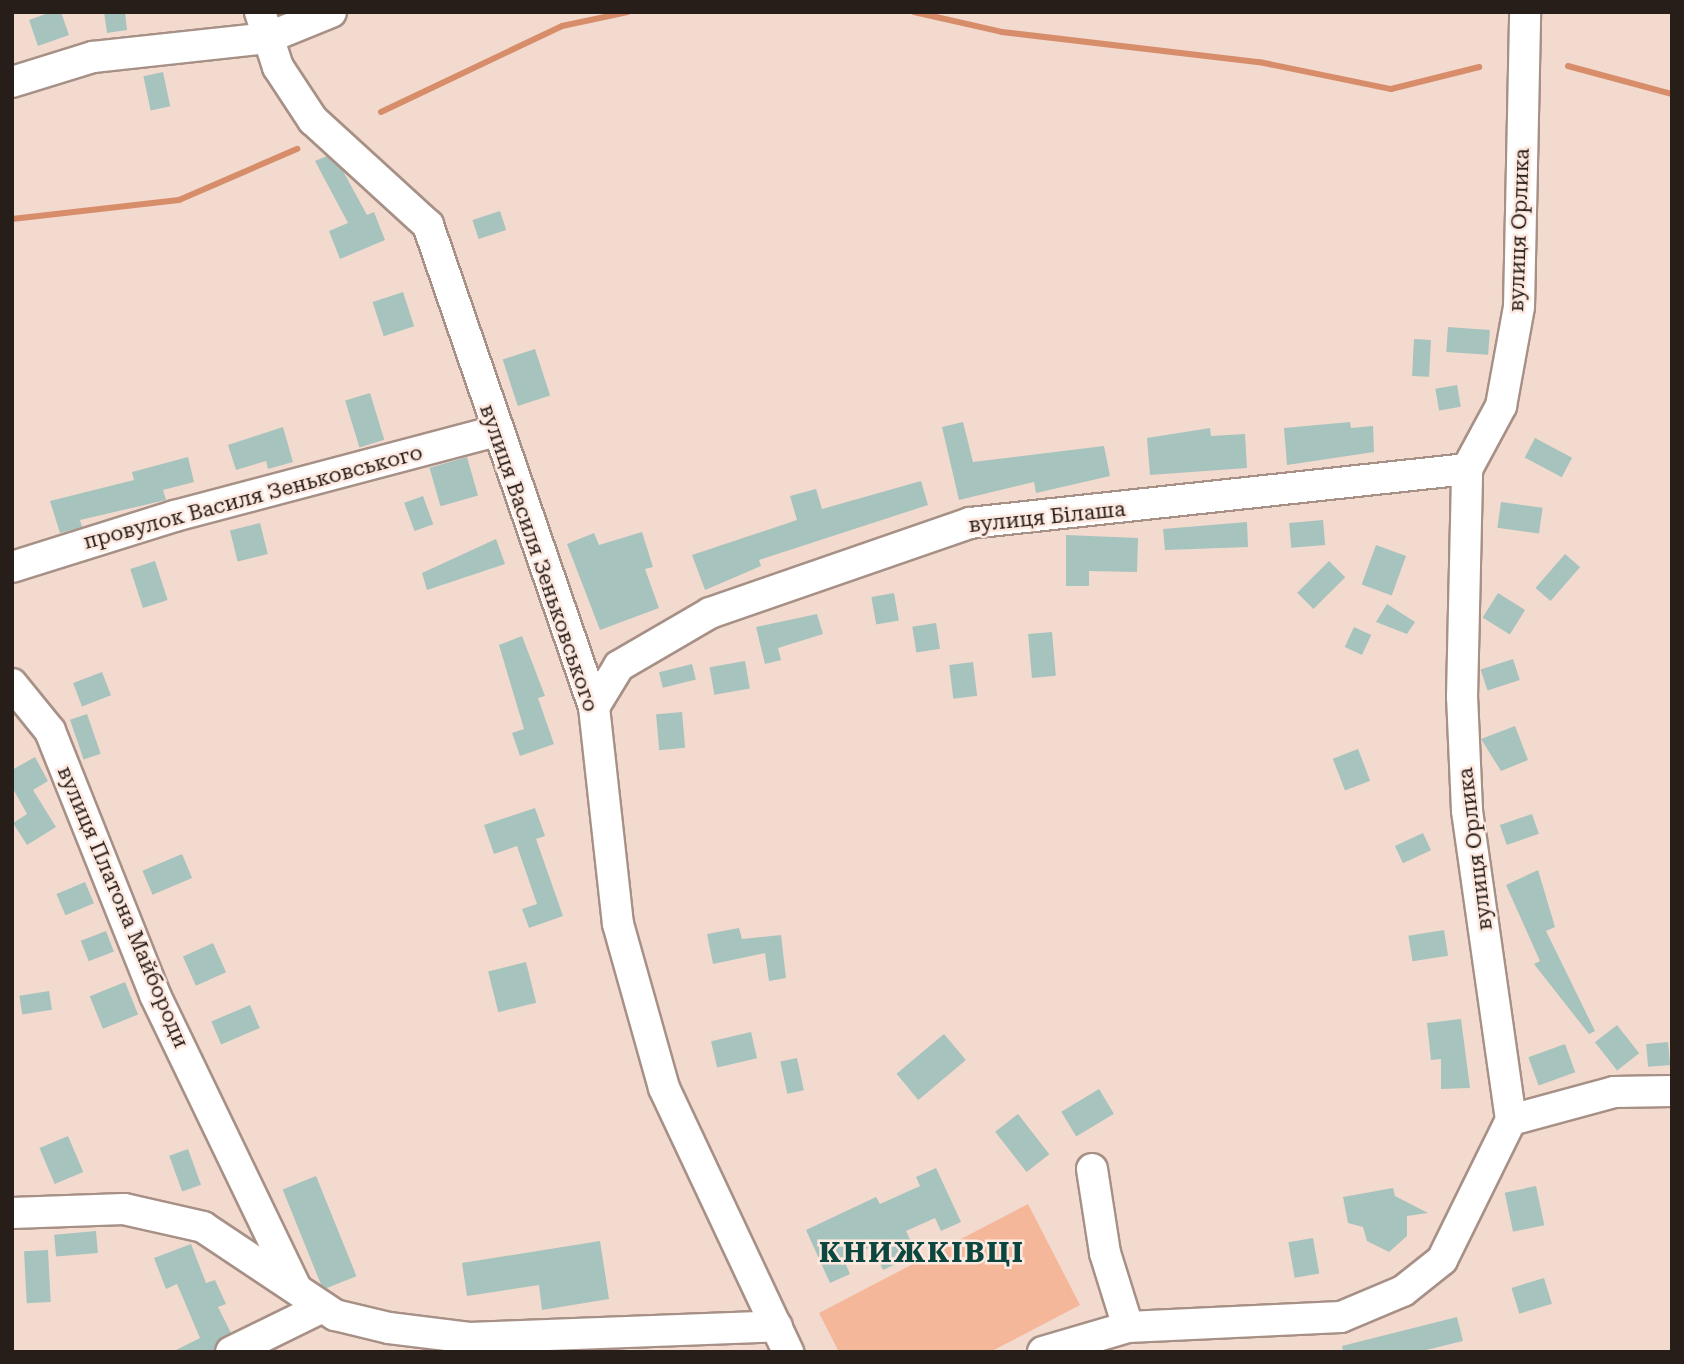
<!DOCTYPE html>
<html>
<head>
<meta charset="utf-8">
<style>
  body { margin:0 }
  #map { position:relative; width:1684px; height:1364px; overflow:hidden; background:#f3dacf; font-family:"Roboto Serif",serif }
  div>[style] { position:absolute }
  .green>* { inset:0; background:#f5b79a }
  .stream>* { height:6px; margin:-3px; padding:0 3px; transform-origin:3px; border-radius:3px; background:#d78d6a }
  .building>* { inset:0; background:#a7c3bd; transform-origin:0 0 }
  .roads { filter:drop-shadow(2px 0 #a79086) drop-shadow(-2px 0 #a79086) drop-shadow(0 2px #a79086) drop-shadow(0 -2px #a79086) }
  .minor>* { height:30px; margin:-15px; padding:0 15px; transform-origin:15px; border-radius:15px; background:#fff }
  span { translate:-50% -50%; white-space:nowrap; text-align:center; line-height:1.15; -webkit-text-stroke:5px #fde9e0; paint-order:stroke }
  .street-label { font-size:21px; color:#271e1a }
  .district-label { font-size:28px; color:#0b473f; font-weight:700; letter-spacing:2px }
  .frame { position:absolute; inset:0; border:14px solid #271e1a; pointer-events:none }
</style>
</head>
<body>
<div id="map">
  <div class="green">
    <div style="clip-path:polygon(1028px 1204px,1080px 1305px,990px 1352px,839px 1352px,819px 1313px)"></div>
  </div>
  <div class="stream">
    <div style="left:914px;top:12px;width:90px;rotate:12.8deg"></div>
    <div style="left:1002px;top:32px;width:259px;rotate:6.7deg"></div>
    <div style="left:1259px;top:62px;width:135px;rotate:11.6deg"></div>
    <div style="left:1391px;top:89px;width:91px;rotate:-14deg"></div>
    <div style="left:1568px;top:66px;width:108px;rotate:15.1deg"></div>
    <div style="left:381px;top:112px;width:200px;rotate:-25.4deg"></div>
    <div style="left:562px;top:26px;width:67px;rotate:-12deg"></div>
    <div style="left:12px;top:219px;width:168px;rotate:-6.5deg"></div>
    <div style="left:179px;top:200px;width:129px;rotate:-23.4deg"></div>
  </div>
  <div class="building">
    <div style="clip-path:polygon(51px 12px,61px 12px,69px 35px,38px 46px,29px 20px)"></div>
    <div style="clip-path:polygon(104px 12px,125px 12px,127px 30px,107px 33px)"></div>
    <div style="left:163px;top:72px;width:35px;height:20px;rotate:78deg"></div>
    <div style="clip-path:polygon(327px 156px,343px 171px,367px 215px,374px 212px,385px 240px,340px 259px,329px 231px,348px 223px,315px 161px)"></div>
    <div style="left:500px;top:211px;width:20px;height:29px;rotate:72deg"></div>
    <div style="left:403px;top:292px;width:36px;height:32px;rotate:72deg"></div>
    <div style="left:1448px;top:327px;width:42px;height:25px;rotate:4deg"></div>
    <div style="left:1414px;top:339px;width:17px;height:37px;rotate:3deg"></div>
    <div style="left:535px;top:349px;width:49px;height:34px;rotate:72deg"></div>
    <div style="left:1457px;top:385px;width:22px;height:22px;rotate:80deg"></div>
    <div style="left:370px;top:393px;width:49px;height:26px;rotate:73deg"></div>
    <div style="clip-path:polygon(963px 422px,973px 462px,1104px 446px,1110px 476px,1036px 493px,1034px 482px,959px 500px,942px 427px)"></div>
    <div style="clip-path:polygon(1350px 422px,1351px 428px,1373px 426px,1374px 452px,1287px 465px,1284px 428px)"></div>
    <div style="clip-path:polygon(283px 427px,293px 462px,268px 469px,266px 461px,236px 470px,228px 445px)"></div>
    <div style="clip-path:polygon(1210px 428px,1211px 436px,1245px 434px,1247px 468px,1150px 475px,1147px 438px)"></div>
    <div style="left:1535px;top:438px;width:42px;height:22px;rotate:28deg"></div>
    <div style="clip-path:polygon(188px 457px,194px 482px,163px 490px,166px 500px,80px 520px,82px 527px,60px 533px,50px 501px,134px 480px,132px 472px)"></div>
    <div style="left:467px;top:457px;width:40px;height:39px;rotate:74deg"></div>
    <div style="clip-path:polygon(921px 481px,928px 505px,759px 560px,761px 566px,705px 590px,692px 555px,797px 520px,790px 496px,816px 489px,822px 509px)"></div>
    <div style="left:423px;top:496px;width:30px;height:20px;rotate:70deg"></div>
    <div style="left:1501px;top:502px;width:42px;height:26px;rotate:8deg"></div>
    <div style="left:1323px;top:520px;width:25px;height:34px;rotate:85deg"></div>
    <div style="clip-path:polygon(1247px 522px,1248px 547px,1165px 550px,1163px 529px)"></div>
    <div style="left:260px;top:523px;width:32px;height:31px;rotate:76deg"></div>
    <div style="clip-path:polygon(642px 532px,653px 567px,645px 569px,659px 608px,600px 630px,567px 544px,594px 533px,599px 545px)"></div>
    <div style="clip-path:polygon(1066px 535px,1138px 538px,1137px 572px,1089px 571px,1089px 586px,1066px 586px)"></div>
    <div style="clip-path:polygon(496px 539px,505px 564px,427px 590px,422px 573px)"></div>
    <div style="left:1376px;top:545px;width:32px;height:42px;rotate:20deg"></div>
    <div style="left:1565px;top:554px;width:20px;height:45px;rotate:41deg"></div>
    <div style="left:155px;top:561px;width:41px;height:26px;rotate:72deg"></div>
    <div style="left:1329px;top:561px;width:23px;height:45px;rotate:45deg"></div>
    <div style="left:894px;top:593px;width:28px;height:23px;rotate:80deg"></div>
    <div style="left:1498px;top:593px;width:32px;height:29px;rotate:32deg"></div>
    <div style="clip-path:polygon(1387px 604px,1415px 622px,1407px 634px,1376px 622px)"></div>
    <div style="clip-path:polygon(817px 614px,823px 634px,778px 648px,781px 660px,765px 664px,756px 627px)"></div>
    <div style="left:936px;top:623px;width:26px;height:24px;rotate:81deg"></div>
    <div style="left:1354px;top:627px;width:19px;height:22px;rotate:25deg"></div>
    <div style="left:1052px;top:632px;width:44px;height:24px;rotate:85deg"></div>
    <div style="clip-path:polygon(522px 636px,545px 696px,538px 698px,554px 744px,520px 756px,512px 733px,524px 729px,499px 645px)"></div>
    <div style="left:1513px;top:659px;width:22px;height:34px;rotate:72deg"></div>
    <div style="left:745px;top:661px;width:28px;height:36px;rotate:80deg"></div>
    <div style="left:973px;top:662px;width:34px;height:24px;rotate:83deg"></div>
    <div style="left:692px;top:664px;width:16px;height:34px;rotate:76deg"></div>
    <div style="left:102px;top:672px;width:25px;height:31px;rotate:69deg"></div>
    <div style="left:682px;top:712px;width:36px;height:26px;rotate:85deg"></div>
    <div style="left:87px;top:714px;width:42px;height:18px;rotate:71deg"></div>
    <div style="clip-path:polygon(1515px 726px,1528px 760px,1501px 771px,1481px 739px)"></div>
    <div style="left:1358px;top:749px;width:34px;height:27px;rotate:69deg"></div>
    <div style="clip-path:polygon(35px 757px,48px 781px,33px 790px,56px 827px,27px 845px,13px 823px,27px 814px,12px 787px,12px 770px)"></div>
    <div style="clip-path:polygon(535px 808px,545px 836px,536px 839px,563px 916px,529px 928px,522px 909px,537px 904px,517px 846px,494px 854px,484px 825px)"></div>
    <div style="left:1532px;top:814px;width:21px;height:34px;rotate:71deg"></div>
    <div style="left:1423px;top:833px;width:19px;height:31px;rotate:65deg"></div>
    <div style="left:182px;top:854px;width:26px;height:43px;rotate:67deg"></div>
    <div style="clip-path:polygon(1538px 870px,1555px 927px,1546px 931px,1595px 1031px,1589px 1034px,1534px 964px,1540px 961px,1506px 885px)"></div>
    <div style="left:85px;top:882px;width:23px;height:31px;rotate:67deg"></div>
    <div style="clip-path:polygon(739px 928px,742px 939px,781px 935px,786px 978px,769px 981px,765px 953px,713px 964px,707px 934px)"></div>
    <div style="left:1444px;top:930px;width:26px;height:36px;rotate:81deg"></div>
    <div style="left:106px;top:931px;width:22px;height:27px;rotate:69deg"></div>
    <div style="left:213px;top:943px;width:32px;height:33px;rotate:66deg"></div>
    <div style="left:526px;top:962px;width:42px;height:39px;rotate:76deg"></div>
    <div style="left:125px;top:982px;width:35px;height:38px;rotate:68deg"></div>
    <div style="left:49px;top:991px;width:19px;height:30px;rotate:81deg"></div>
    <div style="left:250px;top:1005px;width:25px;height:42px;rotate:67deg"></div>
    <div style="clip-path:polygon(1461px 1019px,1470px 1088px,1441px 1089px,1441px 1059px,1431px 1060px,1427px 1023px)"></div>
    <div style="left:1617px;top:1025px;width:36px;height:28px;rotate:52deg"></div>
    <div style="left:751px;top:1032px;width:27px;height:41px;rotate:77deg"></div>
    <div style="left:944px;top:1034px;width:34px;height:62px;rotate:50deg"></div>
    <div style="left:1668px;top:1042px;width:23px;height:22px;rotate:85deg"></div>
    <div style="left:1565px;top:1044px;width:30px;height:39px;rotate:70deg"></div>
    <div style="left:797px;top:1058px;width:33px;height:17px;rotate:78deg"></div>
    <div style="left:1099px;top:1089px;width:29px;height:44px;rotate:59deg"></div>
    <div style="left:1018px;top:1114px;width:51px;height:29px;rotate:52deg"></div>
    <div style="left:68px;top:1136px;width:39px;height:31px;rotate:67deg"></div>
    <div style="left:188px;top:1149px;width:38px;height:20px;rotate:70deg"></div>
    <div style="clip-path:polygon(936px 1168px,961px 1222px,941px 1231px,935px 1218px,906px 1231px,917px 1254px,883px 1270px,872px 1246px,844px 1260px,850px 1274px,830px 1283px,806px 1230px,876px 1197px,880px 1204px,920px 1186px,916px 1177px)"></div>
    <div style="left:316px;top:1176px;width:108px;height:36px;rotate:68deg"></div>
    <div style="left:1536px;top:1186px;width:40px;height:32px;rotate:78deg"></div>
    <div style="clip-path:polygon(1393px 1188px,1395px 1196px,1428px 1213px,1407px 1216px,1407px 1236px,1389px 1252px,1367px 1241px,1363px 1227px,1348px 1223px,1343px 1197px)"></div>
    <div style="left:96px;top:1231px;width:22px;height:42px;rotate:85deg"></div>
    <div style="left:1313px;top:1238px;width:36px;height:25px;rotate:80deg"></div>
    <div style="clip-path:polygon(600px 1241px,609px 1299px,542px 1310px,539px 1285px,467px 1296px,462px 1263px)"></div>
    <div style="clip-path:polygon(191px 1244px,206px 1283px,215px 1280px,226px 1304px,218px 1307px,231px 1333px,214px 1352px,172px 1352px,200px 1338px,177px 1284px,166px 1289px,154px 1258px)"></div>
    <div style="left:48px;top:1250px;width:52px;height:24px;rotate:87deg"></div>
    <div style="left:1544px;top:1278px;width:27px;height:34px;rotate:73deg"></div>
    <div style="clip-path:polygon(1457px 1317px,1463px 1341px,1418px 1352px,1343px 1352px,1342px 1346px)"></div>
  </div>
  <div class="roads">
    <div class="minor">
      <div style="left:260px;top:12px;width:58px;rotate:71.9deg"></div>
      <div style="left:278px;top:67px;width:64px;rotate:56.6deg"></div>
      <div style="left:313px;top:120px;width:156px;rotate:42.4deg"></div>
      <div style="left:428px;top:225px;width:510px;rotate:71deg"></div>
      <div style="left:594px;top:707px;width:218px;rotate:83.7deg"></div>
      <div style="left:618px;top:924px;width:170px;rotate:74.3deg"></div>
      <div style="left:664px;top:1088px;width:292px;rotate:64.8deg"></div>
      <div style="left:12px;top:82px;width:85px;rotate:-17.2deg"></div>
      <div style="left:93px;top:57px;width:175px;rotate:-6.2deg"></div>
      <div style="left:267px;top:38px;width:69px;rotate:-22.1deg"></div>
      <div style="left:12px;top:567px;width:171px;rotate:-17.4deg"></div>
      <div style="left:175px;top:516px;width:330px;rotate:-14.8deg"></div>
      <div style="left:12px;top:684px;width:60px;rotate:51deg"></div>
      <div style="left:50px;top:731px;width:284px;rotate:68.3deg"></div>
      <div style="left:155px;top:995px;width:323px;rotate:64.3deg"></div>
      <div style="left:594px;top:707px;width:48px;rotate:-58.6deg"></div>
      <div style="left:619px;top:666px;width:105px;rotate:-30.2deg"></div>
      <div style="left:710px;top:613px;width:275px;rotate:-19.1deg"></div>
      <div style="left:970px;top:523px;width:500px;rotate:-6.2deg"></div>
      <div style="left:1511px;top:1120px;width:107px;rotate:-15.2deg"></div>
      <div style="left:1614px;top:1092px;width:58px;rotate:-1deg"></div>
      <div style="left:1092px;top:1169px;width:85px;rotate:81.2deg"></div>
      <div style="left:1105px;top:1253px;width:77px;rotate:72.7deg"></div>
      <div style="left:12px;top:1213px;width:112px;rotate:-2deg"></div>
      <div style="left:124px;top:1209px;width:81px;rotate:12.8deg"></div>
      <div style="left:203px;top:1227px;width:159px;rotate:33.7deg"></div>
      <div style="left:335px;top:1315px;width:56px;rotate:13.5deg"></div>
      <div style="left:389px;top:1328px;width:83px;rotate:7deg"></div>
      <div style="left:471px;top:1338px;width:306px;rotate:-2.2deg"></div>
      <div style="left:231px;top:1352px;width:102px;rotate:-26.1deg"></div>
      <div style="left:1043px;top:1352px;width:89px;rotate:-16.4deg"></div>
      <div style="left:1128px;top:1327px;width:213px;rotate:-2.7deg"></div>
      <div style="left:1341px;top:1317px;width:67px;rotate:-22.8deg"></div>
      <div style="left:1403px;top:1291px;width:50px;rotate:-38.5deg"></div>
      <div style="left:1442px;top:1260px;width:156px;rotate:-63.8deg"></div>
      <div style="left:1511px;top:1120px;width:313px;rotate:-98.1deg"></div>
      <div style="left:1467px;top:810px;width:113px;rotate:-92.5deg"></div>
      <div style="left:1462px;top:697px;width:228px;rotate:-88.7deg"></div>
      <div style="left:1467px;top:469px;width:72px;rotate:-61.6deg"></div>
      <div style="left:1501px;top:406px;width:101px;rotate:-79.7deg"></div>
      <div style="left:1519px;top:307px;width:295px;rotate:-88.8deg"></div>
    </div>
  </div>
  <div class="street-label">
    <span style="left:1519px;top:230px;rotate:-88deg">вулиця Орлика</span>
    <span style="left:253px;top:497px;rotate:-15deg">провулок Василя Зеньковського</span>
    <span style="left:1047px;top:517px;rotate:-6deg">вулиця Білаша</span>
    <span style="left:539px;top:558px;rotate:71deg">вулиця Василя Зеньковського</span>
    <span style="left:1475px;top:849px;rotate:-97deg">вулиця Орлика</span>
    <span style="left:123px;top:907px;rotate:67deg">вулиця Платона Майбороди</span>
  </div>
  <div class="district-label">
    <span style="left:922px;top:1253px">КНИЖКІВЦІ</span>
  </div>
  <div class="frame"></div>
</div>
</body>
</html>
